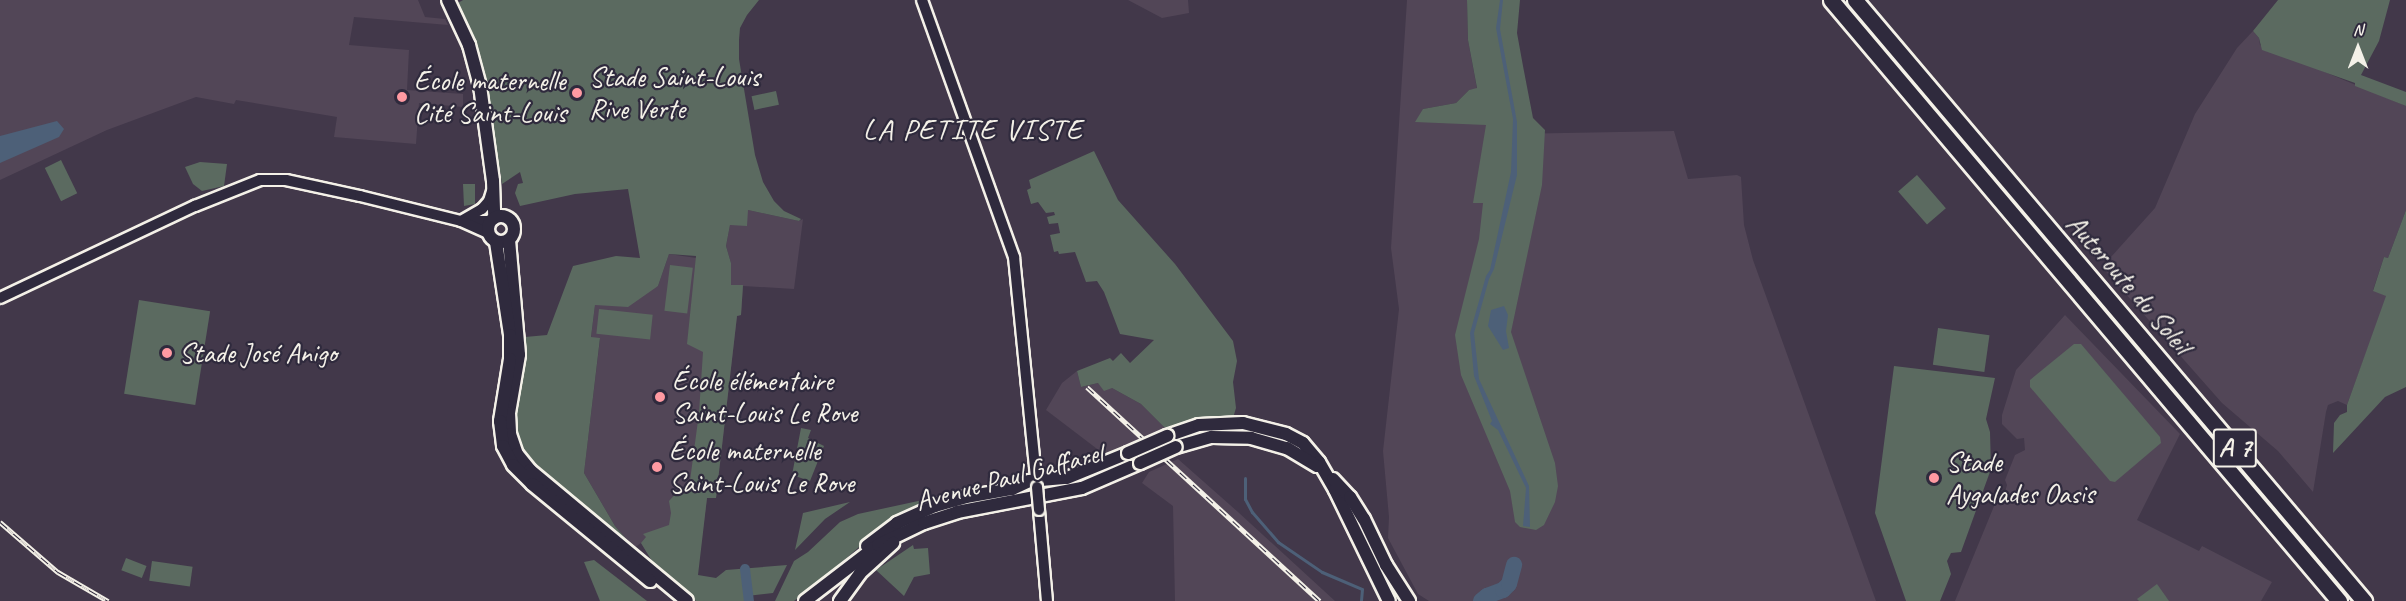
<!DOCTYPE html>
<html>
<head>
<meta charset="utf-8">
<style>
  body { margin:0 }
  #map { position:relative; width:2406px; height:601px; overflow:hidden; background:#42384a; font-family:Caveat,sans-serif }
  div>[style] { position:absolute }
  .built>* { inset:0; background:#524657 }
  .green>* { inset:0; background:#5b6a60; transform-origin:0 0 }
  .water>* { inset:0; background:#4d6078 }
  .stream>* { height:3px; margin:-1.5px; padding:0 1.5px; transform-origin:1.5px; border-radius:1.5px; background:#4d6078 }
  .canal>* { height:10px; margin:-5px; padding:0 5px; transform-origin:5px; border-radius:5px; background:#4d6078 }
  .river>* { height:16px; margin:-8px; padding:0 8px; transform-origin:8px; border-radius:8px; background:#4d6078 }
  .roads { filter:drop-shadow(2px 0 #f4f1e8) drop-shadow(-2px 0 #f4f1e8) drop-shadow(0 2px #f4f1e8) drop-shadow(0 -2px #f4f1e8) }
  .tertiary>* { height:10px; margin:-5px; padding:0 5px; transform-origin:5px; border-radius:5px; background:#2f2a3d }
  .secondary>* { height:12px; margin:-6px; padding:0 6px; transform-origin:6px; border-radius:6px; background:#2f2a3d }
  .secondary>.ring { margin:-6px; padding:0; box-sizing:content-box; background:none; border:12px solid #2f2a3d; border-radius:50% }
  .motorway>* { height:15px; margin:-7.5px; padding:0 7.5px; transform-origin:7.5px; border-radius:7.5px; background:#2f2a3d }
  .rail>* { height:5px; margin-top:-2.5px; transform-origin:0; background:repeating-linear-gradient(90deg,#2f2a3d 0 9px,#f4f1e8 0 18px); box-sizing:border-box; border-block:2px solid #f4f1e8 }
  .bridges { filter:drop-shadow(2px 0 #f4f1e8) drop-shadow(-2px 0 #f4f1e8) drop-shadow(0 2px #f4f1e8) drop-shadow(0 -2px #f4f1e8) }
  .tertiary-bridge>* { height:10px; margin:-5px; padding:0 5px; transform-origin:5px; border-radius:5px; background:#2f2a3d }
  .secondary-bridge>* { height:12px; margin:-6px; padding:0 6px; transform-origin:6px; border-radius:6px; background:#2f2a3d }
  .dots>* { width:16px; height:16px; translate:-50% -50%; box-sizing:border-box; border:3px solid #2f2a3d; border-radius:50% }
  span { translate:-50% -50%; white-space:nowrap; text-align:center; line-height:1.15; -webkit-text-stroke:4.5px #2f2a3d; paint-order:stroke }
  .shield-label span { padding:2px 4px; background:#2f2a3d; border:2px solid; border-radius:4px; -webkit-text-stroke-width:0 }
  .shield-label { font-size:27px; color:#f4f1e8; font-weight:700 }
  .poi-label { font-size:28px; color:#f4f1e8 }
  .left { translate:0 -50%; text-align:left }
  .street-label { font-size:28px; color:#f4f1e8 }
  .neighbourhood-label { font-size:30px; color:#f4f1e8; letter-spacing:1.5px }
  .north { position:absolute; left:2328px; top:18px; width:60px; height:60px; -webkit-text-stroke:4px #2f2a3d; paint-order:stroke; rotate:0deg; font-size:16px; font-weight:700; line-height:24px; text-align:center; color:#f4f1e8 }
  .north::after { content:''; display:block; margin:auto; width:21px; height:27px; background:#f4f1e8; clip-path:polygon(50% 0,100% 100%,50% 72%,0 100%) }
</style>
</head>
<body>
<div id="map">
  <div class="built">
    <div style="clip-path:polygon(0 0,418px 0,425px 17px,445px 19px,448px 25px,354px 17px,349px 45px,409px 50px,407px 90px,463px 94px,463px 107px,419px 103px,416px 144px,334px 137px,337px 117px,236px 100px,234px 104px,196px 97px,107px 130px,0 180px)"></div>
    <div style="clip-path:polygon(1128px 0,1188px 0,1189px 13px,1162px 18px)"></div>
    <div style="clip-path:polygon(1407px 0,1467px 0,1468px 40px,1477px 89px,1469px 90px,1456px 103px,1423px 109px,1486px 125px,1513px 134px,1674px 131px,1688px 179px,1737px 175px,1741px 177px,1744px 225px,1753px 260px,1876px 601px,1429px 601px,1418px 594px,1388px 538px,1389px 517px,1383px 451px,1399px 309px,1391px 248px)"></div>
    <div style="clip-path:polygon(2253px 31px,2259px 38px,2260px 45px,2406px 106px,2406px 210px,2388px 258px,2384px 257px,2373px 290px,2387px 296px,2347px 405px,2338px 401px,2328px 405px,2326px 412px,2313px 492px,2278px 451px,2222px 403px,2102px 267px,2155px 208px,2195px 114px,2237px 48px)"></div>
    <div style="clip-path:polygon(748px 210px,799px 221px,803px 219px,794px 289px,743px 286px,741px 315px,737px 316px,716px 498px,707px 498px,694px 600px,652px 561px,641px 543px,634px 548px,615px 526px,584px 473px,600px 339px,591px 338px,595px 305px,658px 286px,669px 254px,731px 263px,726px 246px,730px 225px)"></div>
    <div style="clip-path:polygon(2065px 315px,2180px 434px,2137px 520px,2199px 551px,2202px 546px,2272px 582px,2261px 601px,1955px 601px,1999px 494px,2005px 492px,2007px 485px,2005px 480px,2015px 455px,2025px 450px,2024px 438px,2017px 439px,2002px 424px,2002px 415px,2016px 370px)"></div>
    <div style="clip-path:polygon(1077px 371px,1081px 387px,1098px 383px,1112px 388px,1141px 404px,1164px 427px,1174px 429px,1109px 458px,1046px 410px,1062px 383px)"></div>
    <div style="clip-path:polygon(1178px 459px,1238px 512px,1335px 601px,1175px 601px,1173px 506px,1142px 483px,1149px 472px)"></div>
  </div>
  <div class="green">
    <div style="clip-path:polygon(463px 0,759px 0,747px 15px,740px 28px,739px 40px,739px 59px,755px 155px,763px 182px,774px 201px,784px 211px,801px 219px,799px 221px,748px 210px,747px 226px,730px 225px,726px 246px,731px 263px,731px 285px,743px 285px,741px 315px,737px 316px,716px 498px,707px 498px,698px 575px,716px 578px,726px 570px,787px 565px,773px 593px,747px 596px,748px 601px,696px 601px,652px 561px,641px 543px,646px 537px,643px 534px,669px 525px,671px 513px,669px 501px,679px 490px,689px 488px,699px 413px,703px 352px,687px 344px,696px 256px,669px 254px,658px 286px,628px 307px,595px 305px,591px 337px,600px 338px,584px 473px,615px 526px,634px 548px,533px 465px,516px 440px,512px 422px,525px 337px,547px 335px,573px 266px,616px 256px,640px 258px,628px 189px,575px 194px,520px 206px,515px 193px,518px 184px,523px 183px,520px 172px,502px 184px,485px 76px,478px 49px,458px 3px)"></div>
    <div style="clip-path:polygon(1467px 0,1520px 0,1517px 33px,1523px 66px,1533px 118px,1545px 130px,1542px 185px,1511px 332px,1555px 463px,1558px 486px,1555px 502px,1544px 525px,1536px 530px,1520px 527px,1515px 522px,1510px 491px,1461px 375px,1455px 335px,1479px 239px,1483px 203px,1473px 203px,1486px 125px,1415px 122px,1423px 109px,1456px 103px,1469px 90px,1477px 88px,1468px 40px)"></div>
    <div style="clip-path:polygon(2278px 0,2390px 0,2379px 41px,2361px 75px,2406px 92px,2406px 106px,2355px 86px,2355px 83px,2262px 50px,2259px 38px,2253px 31px)"></div>
    <div style="left:776px;top:91px;width:14px;height:25px;rotate:78deg"></div>
    <div style="clip-path:polygon(1094px 151px,1118px 200px,1175px 264px,1233px 341px,1237px 361px,1233px 382px,1236px 408px,1233px 418px,1174px 429px,1164px 427px,1141px 404px,1112px 388px,1104px 391px,1098px 383px,1081px 387px,1077px 371px,1110px 358px,1113px 361px,1121px 353px,1130px 363px,1154px 340px,1120px 334px,1104px 292px,1097px 281px,1086px 282px,1075px 252px,1059px 254px,1058px 251px,1054px 252px,1050px 235px,1060px 233px,1058px 223px,1049px 224px,1047px 217px,1055px 215px,1054px 212px,1046px 213px,1038px 202px,1031px 204px,1027px 190px,1031px 188px,1029px 180px)"></div>
    <div style="left:61px;top:160px;width:37px;height:18px;rotate:64deg"></div>
    <div style="clip-path:polygon(200px 162px,227px 164px,224px 186px,202px 191px,193px 184px,185px 167px)"></div>
    <div style="left:1917px;top:175px;width:44px;height:25px;rotate:49deg"></div>
    <div style="clip-path:polygon(463px 184px,475px 184px,475px 204px,464px 206px)"></div>
    <div style="clip-path:polygon(2406px 210px,2406px 387px,2385px 397px,2333px 453px,2334px 423px,2340px 415px,2347px 412px,2347px 405px,2386px 296px,2373px 291px,2384px 257px,2388px 258px)"></div>
    <div style="left:670px;top:265px;width:23px;height:46px;rotate:7deg"></div>
    <div style="left:139px;top:300px;width:72px;height:95px;rotate:9deg"></div>
    <div style="left:599px;top:309px;width:54px;height:25px;rotate:6deg"></div>
    <div style="left:1938px;top:328px;width:52px;height:37px;rotate:8deg"></div>
    <div style="clip-path:polygon(2074px 344px,2081px 344px,2160px 437px,2161px 443px,2115px 482px,2110px 481px,2030px 387px,2030px 380px)"></div>
    <div style="clip-path:polygon(1894px 366px,1995px 378px,1986px 419px,1990px 432px,1991px 469px,1961px 552px,1951px 553px,1947px 561px,1951px 574px,1940px 601px,1906px 601px,1875px 513px)"></div>
    <div style="clip-path:polygon(801px 428px,811px 430px,808px 438px,824px 446px,810px 481px,792px 475px)"></div>
    <div style="clip-path:polygon(946px 495px,885px 524px,823px 579px,794px 601px,775px 601px,794px 561px,808px 552px,840px 522px,858px 514px)"></div>
    <div style="clip-path:polygon(850px 502px,825px 519px,795px 550px,803px 513px)"></div>
    <div style="clip-path:polygon(913px 545px,914px 549px,928px 548px,930px 574px,914px 577px,904px 596px,876px 570px)"></div>
    <div style="left:126px;top:558px;width:22px;height:13px;rotate:21deg"></div>
    <div style="clip-path:polygon(594px 560px,647px 601px,600px 601px,584px 562px)"></div>
    <div style="left:152px;top:561px;width:41px;height:20px;rotate:8deg"></div>
    <div style="clip-path:polygon(2157px 584px,2169px 601px,2139px 601px,2137px 599px)"></div>
  </div>
  <div class="water">
    <div style="clip-path:polygon(1500px 0,1503px 0,1500px 29px,1517px 122px,1517px 175px,1494px 269px,1489px 279px,1474px 333px,1479px 379px,1529px 486px,1530px 527px,1523px 526px,1526px 488px,1498px 430px,1490px 424px,1492px 421px,1474px 376px,1470px 333px,1486px 276px,1490px 270px,1511px 172px,1513px 119px,1496px 28px)"></div>
    <div style="clip-path:polygon(57px 121px,64px 129px,59px 137px,0 163px,0 136px)"></div>
    <div style="clip-path:polygon(1504px 306px,1508px 315px,1506px 331px,1509px 348px,1503px 350px,1488px 326px,1491px 310px)"></div>
  </div>
  <div class="stream">
    <div style="left:1245px;top:478px;width:21px;rotate:90deg"></div>
    <div style="left:1245px;top:499px;width:15px;rotate:62deg"></div>
    <div style="left:1252px;top:512px;width:40px;rotate:49deg"></div>
    <div style="left:1278px;top:542px;width:53px;rotate:34.3deg"></div>
    <div style="left:1322px;top:572px;width:43px;rotate:23deg"></div>
    <div style="left:1362px;top:589px;width:12px;rotate:95deg"></div>
  </div>
  <div class="canal">
    <div style="left:745px;top:569px;width:32px;rotate:83deg"></div>
  </div>
  <div class="river">
    <div style="left:1481px;top:601px;width:8px;rotate:-40deg"></div>
    <div style="left:1487px;top:596px;width:17px;rotate:-21deg"></div>
    <div style="left:1503px;top:590px;width:8px;rotate:-45deg"></div>
    <div style="left:1509px;top:584px;width:20px;rotate:-75deg"></div>
  </div>
  <div class="roads">
    <div class="tertiary">
      <div style="left:922px;top:0;width:273px;rotate:70.3deg"></div>
      <div style="left:1014px;top:257px;width:230px;rotate:84.3deg"></div>
      <div style="left:461px;top:221px;width:24px;rotate:-30deg"></div>
      <div style="left:482px;top:209px;width:11px;rotate:-49deg"></div>
      <div style="left:489px;top:201px;width:10px;rotate:-73deg"></div>
      <div style="left:467px;top:221px;width:23px"></div>
      <div style="left:0;top:298px;width:216px;rotate:-25.3deg"></div>
      <div style="left:195px;top:206px;width:70px;rotate:-21.8deg"></div>
      <div style="left:260px;top:180px;width:26px"></div>
      <div style="left:286px;top:180px;width:76px;rotate:12.2deg"></div>
      <div style="left:360px;top:196px;width:104px;rotate:13.9deg"></div>
      <div style="left:461px;top:221px;width:30px;rotate:24deg"></div>
      <div style="left:1039px;top:510px;width:91px;rotate:85deg"></div>
    </div>
    <div class="secondary">
      <div style="left:448px;top:0;width:50px;rotate:65deg"></div>
      <div style="left:469px;top:45px;width:42px;rotate:75deg"></div>
      <div style="left:480px;top:86px;width:96px;rotate:82.2deg"></div>
      <div style="left:493px;top:181px;width:37px;rotate:88deg"></div>
      <div class="ring" style="left:488px;top:216px;width:14px;height:14px"></div>
      <div style="left:509px;top:240px;width:115px;rotate:85deg"></div>
      <div style="left:519px;top:355px;width:59px;rotate:99.8deg"></div>
      <div style="left:509px;top:413px;width:21px;rotate:87deg"></div>
      <div style="left:510px;top:434px;width:21px;rotate:71deg"></div>
      <div style="left:517px;top:454px;width:21px;rotate:51deg"></div>
      <div style="left:530px;top:470px;width:204px;rotate:39.8deg"></div>
      <div style="left:496px;top:242px;width:94px;rotate:81.4deg"></div>
      <div style="left:510px;top:335px;width:24px;rotate:90deg"></div>
      <div style="left:510px;top:359px;width:63px;rotate:99.2deg"></div>
      <div style="left:500px;top:421px;width:25px;rotate:83deg"></div>
      <div style="left:503px;top:446px;width:21px;rotate:62deg"></div>
      <div style="left:513px;top:465px;width:27px;rotate:45deg"></div>
      <div style="left:532px;top:484px;width:153px;rotate:39.4deg"></div>
      <div style="left:1167px;top:436px;width:34px;rotate:-19deg"></div>
      <div style="left:1199px;top:425px;width:44px;rotate:-2.6deg"></div>
      <div style="left:1243px;top:423px;width:44px;rotate:14.3deg"></div>
      <div style="left:1286px;top:434px;width:19px;rotate:28deg"></div>
      <div style="left:1303px;top:443px;width:25px;rotate:50deg"></div>
      <div style="left:1319px;top:462px;width:32px;rotate:60deg"></div>
      <div style="left:1335px;top:490px;width:123px;rotate:64.1deg"></div>
      <div style="left:1176px;top:447px;width:37px;rotate:-16deg"></div>
      <div style="left:1212px;top:437px;width:39px;rotate:1deg"></div>
      <div style="left:1251px;top:438px;width:37px;rotate:16deg"></div>
      <div style="left:1287px;top:448px;width:35px;rotate:31deg"></div>
      <div style="left:1333px;top:479px;width:25px;rotate:47deg"></div>
      <div style="left:1350px;top:497px;width:26px;rotate:58deg"></div>
      <div style="left:1364px;top:519px;width:51px;rotate:64.4deg"></div>
      <div style="left:1386px;top:565px;width:43px;rotate:57.4deg"></div>
      <div style="left:867px;top:546px;width:38px;rotate:-37deg"></div>
      <div style="left:897px;top:523px;width:42px;rotate:-24.1deg"></div>
      <div style="left:935px;top:506px;width:32px;rotate:-16deg"></div>
      <div style="left:966px;top:497px;width:47px;rotate:-9.9deg"></div>
      <div style="left:1012px;top:489px;width:19px;rotate:-25deg"></div>
      <div style="left:1029px;top:481px;width:38px;rotate:-5deg"></div>
      <div style="left:1067px;top:478px;width:66px;rotate:-22.3deg"></div>
      <div style="left:805px;top:601px;width:92px;rotate:-37.5deg"></div>
      <div style="left:878px;top:545px;width:51px;rotate:-25.6deg"></div>
      <div style="left:924px;top:523px;width:35px;rotate:-18deg"></div>
      <div style="left:957px;top:512px;width:127px;rotate:-10.9deg"></div>
      <div style="left:1082px;top:488px;width:63px;rotate:-23.3deg"></div>
      <div style="left:840px;top:601px;width:34px;rotate:-54deg"></div>
      <div style="left:860px;top:573px;width:45px;rotate:-42.3deg"></div>
    </div>
    <div class="motorway">
      <div style="left:1831px;top:0;width:787px;rotate:49.79deg"></div>
      <div style="left:1855px;top:0;width:788px;rotate:49.74deg"></div>
    </div>
  </div>
  <div class="rail">
    <div style="left:1087px;top:387px;width:316px;rotate:42.6deg"></div>
    <div style="left:0;top:522px;width:77px;rotate:40.8deg"></div>
    <div style="left:58px;top:572px;width:58px;rotate:30.1deg"></div>
  </div>
  <div class="bridges">
    <div class="tertiary-bridge">
      <div style="left:1037px;top:487px;width:23px;rotate:85deg"></div>
    </div>
    <div class="secondary-bridge">
      <div style="left:1128px;top:453px;width:43px;rotate:-23.6deg"></div>
      <div style="left:1140px;top:463px;width:39px;rotate:-24deg"></div>
    </div>
  </div>
  <div class="dots">
    <div style="left:577px;top:93px;background:#ff9aa2"></div>
    <div style="left:402px;top:97px;background:#ff9aa2"></div>
    <div style="left:167px;top:353px;background:#ff9aa2"></div>
    <div style="left:660px;top:397px;background:#ff9aa2"></div>
    <div style="left:657px;top:467px;background:#ff9aa2"></div>
    <div style="left:1934px;top:478px;background:#ff9aa2"></div>
  </div>
  <div class="shield-label">
    <span style="left:2235px;top:448px">A 7</span>
  </div>
  <div class="poi-label">
    <span class="left" style="left:589px;top:93px">Stade Saint-Louis<br>Rive Verte</span>
    <span class="left" style="left:414px;top:97px">École maternelle<br>Cité Saint-Louis</span>
    <span class="left" style="left:179px;top:353px">Stade José Anigo</span>
    <span class="left" style="left:672px;top:397px">École élémentaire<br>Saint-Louis Le Rove</span>
    <span class="left" style="left:669px;top:467px">École maternelle<br>Saint-Louis Le Rove</span>
    <span class="left" style="left:1946px;top:478px">Stade<br>Aygalades Oasis</span>
  </div>
  <div class="street-label">
    <span style="left:2129px;top:284px;rotate:49deg">Autoroute du Soleil</span>
    <span style="left:1009px;top:477px;rotate:-15deg">Avenue Paul Gaffarel</span>
  </div>
  <div class="neighbourhood-label">
    <span style="left:973px;top:129px">LA PETITE VISTE</span>
  </div>
  <div class="north">N</div>
</div>
</body>
</html>
